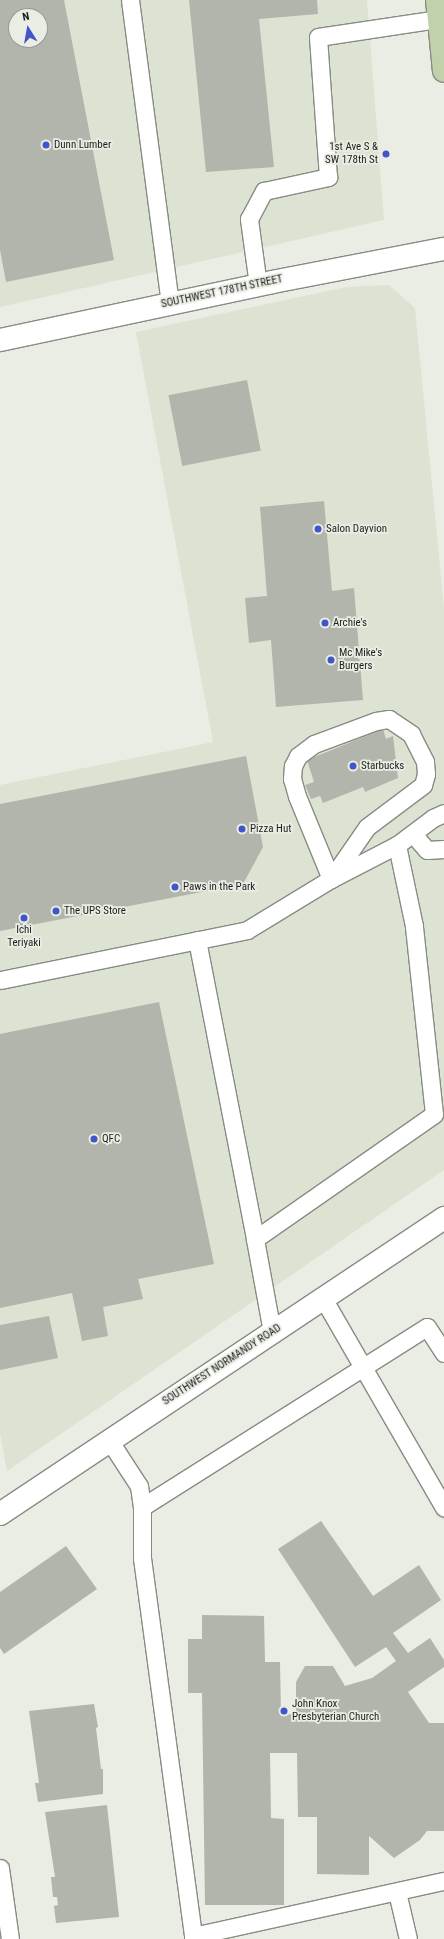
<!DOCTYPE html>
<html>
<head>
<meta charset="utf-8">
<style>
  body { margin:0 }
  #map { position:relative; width:444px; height:1939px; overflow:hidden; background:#e9ede4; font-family:"Roboto Condensed",sans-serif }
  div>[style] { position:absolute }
  .built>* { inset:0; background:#dce3d3 }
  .building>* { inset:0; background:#b1b5ac; transform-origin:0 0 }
  .roads { filter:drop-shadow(1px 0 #888b83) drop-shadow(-1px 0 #888b83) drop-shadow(0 1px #888b83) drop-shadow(0 -1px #888b83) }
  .service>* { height:17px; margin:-8.5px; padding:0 8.5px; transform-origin:8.5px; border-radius:8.5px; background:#fff }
  .minor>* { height:22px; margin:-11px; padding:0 11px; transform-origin:11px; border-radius:11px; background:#fff }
  .tertiary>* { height:22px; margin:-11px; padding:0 11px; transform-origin:11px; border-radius:11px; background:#fff }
  .primary>* { height:22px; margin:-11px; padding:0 11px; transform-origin:11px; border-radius:11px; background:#c1d1aa }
  .dots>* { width:11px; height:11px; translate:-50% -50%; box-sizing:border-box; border:2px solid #e9ede4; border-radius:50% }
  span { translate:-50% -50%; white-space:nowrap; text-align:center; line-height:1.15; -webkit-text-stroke:3.5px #e9ede4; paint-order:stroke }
  .poi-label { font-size:11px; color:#1e1f1c }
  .left { translate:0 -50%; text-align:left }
  .right { translate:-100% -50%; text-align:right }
  .street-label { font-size:11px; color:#1e1f1c }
  .north { position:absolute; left:8px; top:8px; width:40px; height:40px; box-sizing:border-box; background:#e9ede4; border:1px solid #989b94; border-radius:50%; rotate:349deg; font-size:11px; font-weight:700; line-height:16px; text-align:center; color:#1e1f1c }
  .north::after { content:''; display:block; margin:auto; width:14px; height:18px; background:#4155c8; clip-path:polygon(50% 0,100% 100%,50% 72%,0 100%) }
</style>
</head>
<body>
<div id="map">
  <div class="built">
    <div style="clip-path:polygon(evenodd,0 0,367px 0,384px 220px,0 307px,0 0,16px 16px,40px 16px,40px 40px,16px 40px,16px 16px)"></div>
    <div style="clip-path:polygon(389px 285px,415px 308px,444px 608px,444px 1170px,7px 1471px,0 1433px,0 785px,213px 742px,136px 332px,346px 287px)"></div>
  </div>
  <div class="building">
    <div style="clip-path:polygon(evenodd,0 0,64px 0,114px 260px,6px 282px,0 250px,0 0,16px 16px,40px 16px,40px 40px,16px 40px,16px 16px)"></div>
    <div style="clip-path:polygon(189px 0,317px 0,318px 14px,259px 19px,274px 167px,206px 172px)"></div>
    <div style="left:247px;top:380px;width:72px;height:80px;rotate:79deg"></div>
    <div style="clip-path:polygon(324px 501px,332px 591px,354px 588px,363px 700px,276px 707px,271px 640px,249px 643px,245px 598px,267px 596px,260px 507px)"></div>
    <div style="clip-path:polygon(383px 729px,386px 739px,393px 736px,398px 778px,365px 792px,363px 787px,323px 803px,320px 796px,311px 799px,305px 785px,314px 782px,307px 760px)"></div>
    <div style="clip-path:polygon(246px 756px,263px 847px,243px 884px,0 931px,0 804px)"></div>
    <div style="clip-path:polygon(159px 1002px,214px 1264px,138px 1279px,143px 1299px,103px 1307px,108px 1336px,82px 1341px,72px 1293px,0 1308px,0 1034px)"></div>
    <div style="clip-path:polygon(49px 1316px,58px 1358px,0 1370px,0 1325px)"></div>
    <div style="clip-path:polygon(321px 1521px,373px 1596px,419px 1565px,441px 1600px,393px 1633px,408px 1653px,430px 1638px,444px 1660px,444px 1667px,408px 1692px,429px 1723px,444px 1723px,444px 1831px,427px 1831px,420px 1840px,394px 1858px,369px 1836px,369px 1875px,317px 1874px,317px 1817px,298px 1817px,297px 1753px,270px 1753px,271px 1818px,284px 1819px,284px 1905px,205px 1905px,202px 1693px,188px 1693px,188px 1639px,202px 1639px,202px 1615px,264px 1616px,265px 1662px,280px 1662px,281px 1715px,296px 1714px,296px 1682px,305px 1666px,333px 1666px,345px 1686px,372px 1678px,396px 1661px,386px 1647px,355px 1667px,278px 1549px)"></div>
    <div style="clip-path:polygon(66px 1546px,97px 1589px,4px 1654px,0 1648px,0 1592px)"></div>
    <div style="clip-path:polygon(94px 1704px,98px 1727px,96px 1728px,101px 1769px,103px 1769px,103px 1794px,38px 1802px,35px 1783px,39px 1783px,29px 1711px)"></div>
    <div style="clip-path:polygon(107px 1805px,119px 1917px,56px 1923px,54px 1906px,58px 1905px,57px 1897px,53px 1897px,51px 1877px,55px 1877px,45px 1812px)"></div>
  </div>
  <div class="roads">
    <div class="service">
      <div style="left:130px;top:0;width:306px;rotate:82.5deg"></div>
      <div style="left:258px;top:285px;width:67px;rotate:-97.8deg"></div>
      <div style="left:249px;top:219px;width:32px;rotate:-62deg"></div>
      <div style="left:264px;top:191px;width:66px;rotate:-12.3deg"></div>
      <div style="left:328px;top:177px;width:140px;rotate:-94.1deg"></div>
      <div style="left:318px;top:37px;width:122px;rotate:-8.5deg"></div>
      <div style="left:389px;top:719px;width:27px;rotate:34deg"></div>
      <div style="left:411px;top:734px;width:31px;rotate:63deg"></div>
      <div style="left:425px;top:762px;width:12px;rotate:85deg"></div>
      <div style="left:426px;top:774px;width:11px;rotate:105deg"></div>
      <div style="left:423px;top:785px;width:70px;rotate:143.1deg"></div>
      <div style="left:367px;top:827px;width:63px;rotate:124.7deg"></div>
      <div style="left:331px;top:879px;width:90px;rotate:-112.3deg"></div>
      <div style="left:297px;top:796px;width:18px;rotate:-106deg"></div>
      <div style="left:292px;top:779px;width:13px;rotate:-86deg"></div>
      <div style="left:293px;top:766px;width:11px;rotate:-63deg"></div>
      <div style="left:298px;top:756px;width:20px;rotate:-37deg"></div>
      <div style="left:314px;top:744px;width:66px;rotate:-20.4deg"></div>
      <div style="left:376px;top:721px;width:13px;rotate:-9deg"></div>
      <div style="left:413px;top:834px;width:21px;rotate:49deg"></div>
      <div style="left:427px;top:850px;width:17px;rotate:-3deg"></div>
      <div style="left:197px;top:940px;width:305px;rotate:79deg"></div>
      <div style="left:0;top:980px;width:252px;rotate:-11.4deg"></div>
      <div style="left:247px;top:930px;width:98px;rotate:-31.3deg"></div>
      <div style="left:331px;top:879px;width:74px;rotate:-27.3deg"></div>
      <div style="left:397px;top:845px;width:45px;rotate:-36.9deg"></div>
      <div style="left:433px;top:818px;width:12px;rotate:-24deg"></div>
      <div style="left:323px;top:1298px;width:242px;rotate:60deg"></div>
      <div style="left:272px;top:1332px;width:95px;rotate:-100.4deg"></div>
      <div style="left:255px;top:1239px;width:218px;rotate:-34.9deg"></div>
      <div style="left:434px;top:1114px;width:189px;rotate:-96.1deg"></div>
      <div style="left:414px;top:926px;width:83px;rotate:-101.9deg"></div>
      <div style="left:109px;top:1440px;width:55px;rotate:56.9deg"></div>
      <div style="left:139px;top:1486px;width:21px;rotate:82deg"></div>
      <div style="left:142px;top:1507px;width:51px;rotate:90deg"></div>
      <div style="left:142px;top:1558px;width:381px;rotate:82.3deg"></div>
      <div style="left:142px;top:1507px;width:337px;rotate:-32.3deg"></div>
      <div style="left:427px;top:1327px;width:31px;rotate:57deg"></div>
      <div style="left:0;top:1868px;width:72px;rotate:82deg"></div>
      <div style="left:397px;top:1892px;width:48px;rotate:76.8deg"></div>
      <div style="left:193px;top:1939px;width:3px;rotate:-90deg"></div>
      <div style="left:193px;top:1936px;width:257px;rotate:-12.4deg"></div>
    </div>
    <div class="minor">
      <div style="left:0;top:340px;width:278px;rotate:-12deg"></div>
      <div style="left:272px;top:282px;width:175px;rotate:-10.9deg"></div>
    </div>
    <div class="tertiary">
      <div style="left:0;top:1514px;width:534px;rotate:-33.69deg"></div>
    </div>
    <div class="primary">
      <div style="left:437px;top:0;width:71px;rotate:84.4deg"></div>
    </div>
  </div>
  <div class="dots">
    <div style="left:46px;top:145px;background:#4155c8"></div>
    <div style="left:386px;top:154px;background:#4155c8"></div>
    <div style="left:318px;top:529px;background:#4155c8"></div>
    <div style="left:325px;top:623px;background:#4155c8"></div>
    <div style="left:331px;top:660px;background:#4155c8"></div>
    <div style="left:353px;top:766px;background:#4155c8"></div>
    <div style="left:242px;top:829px;background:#4155c8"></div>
    <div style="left:175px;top:887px;background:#4155c8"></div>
    <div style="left:56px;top:911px;background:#4155c8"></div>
    <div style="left:24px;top:918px;background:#4155c8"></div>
    <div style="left:94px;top:1139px;background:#4155c8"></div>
    <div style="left:284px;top:1711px;background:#4155c8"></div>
  </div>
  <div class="poi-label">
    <span class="left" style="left:54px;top:145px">Dunn Lumber</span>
    <span class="right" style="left:378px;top:154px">1st Ave S &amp;<br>SW 178th St</span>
    <span class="left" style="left:326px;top:529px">Salon Dayvion</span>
    <span class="left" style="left:333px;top:623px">Archie's</span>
    <span class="left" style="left:339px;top:660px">Mc Mike's<br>Burgers</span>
    <span class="left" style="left:361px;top:766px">Starbucks</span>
    <span class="left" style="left:250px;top:829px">Pizza Hut</span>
    <span class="left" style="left:183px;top:887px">Paws in the Park</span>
    <span class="left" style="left:64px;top:911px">The UPS Store</span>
    <span style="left:24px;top:937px">Ichi<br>Teriyaki</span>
    <span class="left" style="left:102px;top:1139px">QFC</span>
    <span class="left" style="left:292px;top:1711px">John Knox<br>Presbyterian Church</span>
  </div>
  <div class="street-label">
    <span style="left:222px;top:292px;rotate:-12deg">SOUTHWEST 178TH STREET</span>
    <span style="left:222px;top:1365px;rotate:-33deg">SOUTHWEST NORMANDY ROAD</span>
  </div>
  <div class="north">N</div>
</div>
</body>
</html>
